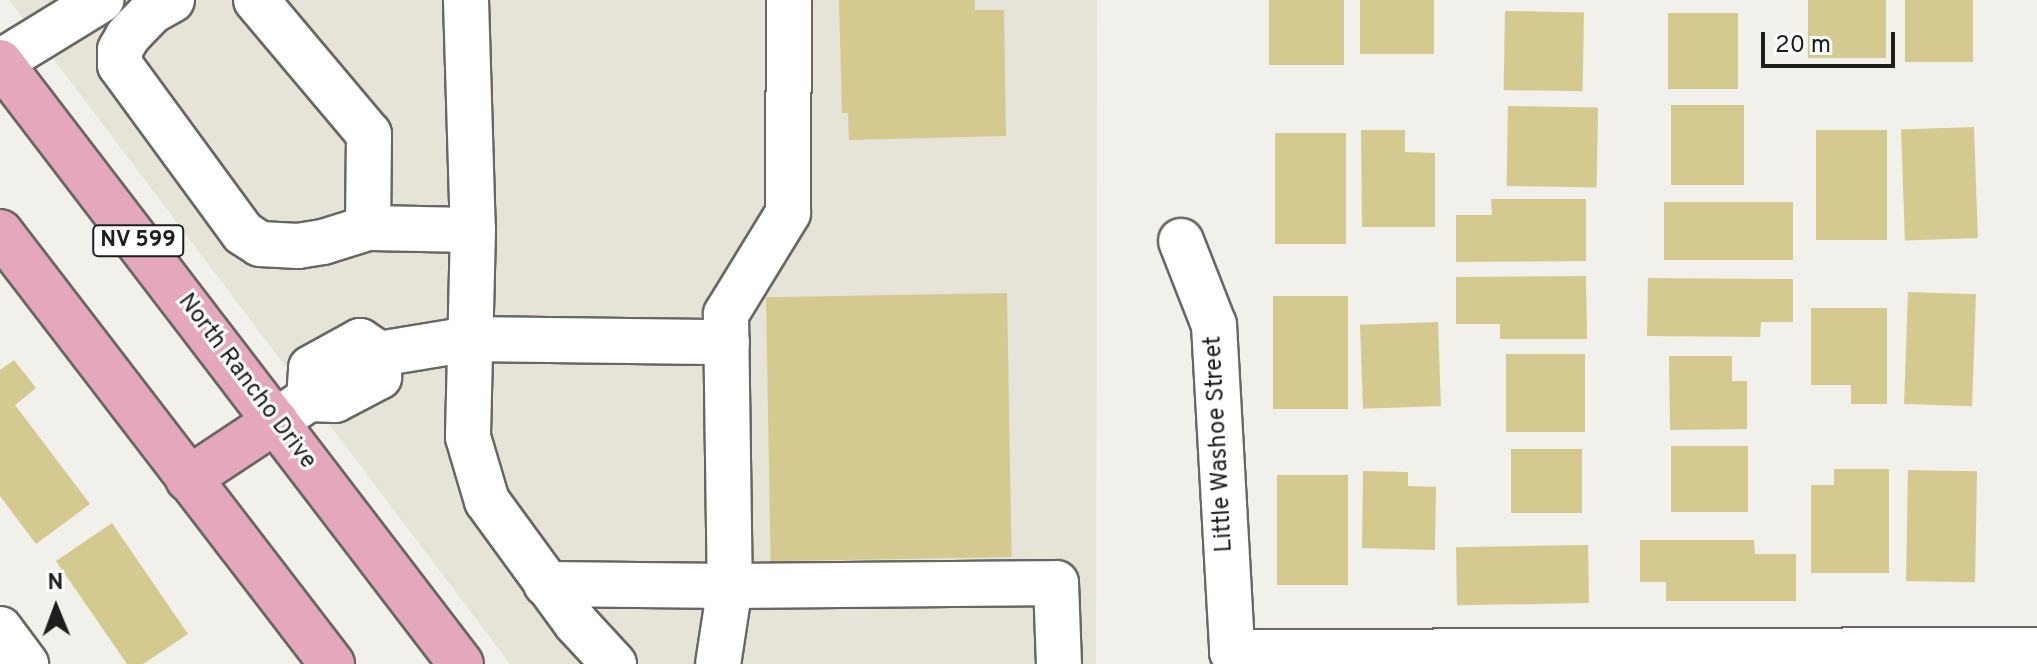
<!DOCTYPE html>
<html>
<head>
<meta charset="utf-8">
<style>
  body { margin:0 }
  #map { position:relative; width:2037px; height:664px; overflow:hidden; background:#f1f0eb; font-family:Overpass,sans-serif }
  div>[style] { position:absolute }
  .built>* { inset:0; background:#e6e4d8 }
  .building>* { inset:0; background:#d4c98f; transform-origin:0 0 }
  .roads { filter:drop-shadow(2px 0 #686763) drop-shadow(-2px 0 #686763) drop-shadow(0 2px #686763) drop-shadow(0 -2px #686763) }
  .minor>* { height:44px; margin:-22px; padding:0 22px; transform-origin:22px; border-radius:22px; background:#fff }
  .major>* { height:44px; margin:-22px; padding:0 22px; transform-origin:22px; border-radius:22px; background:#e5a8bb }
  span { translate:-50% -50%; white-space:nowrap; text-align:center; line-height:1.15; -webkit-text-stroke:6px #fff; paint-order:stroke }
  .shield-label span { padding:2px 6px; background:#fff; border:2px solid; border-radius:6px; -webkit-text-stroke-width:0 }
  .shield-label { font-size:22px; color:#1f1e1d; font-weight:700 }
  .street-label { font-size:24px; color:#1f1e1d }
  .north { position:absolute; left:16px; top:568px; width:80px; height:80px; -webkit-text-stroke:6px #fff; paint-order:stroke; rotate:359deg; font-size:22px; font-weight:700; line-height:32px; text-align:center; color:#1f1e1d }
  .north::after { content:''; display:block; margin:auto; width:28px; height:36px; background:#1f1e1d; clip-path:polygon(50% 0,100% 100%,50% 72%,0 100%) }
  .scale { position:absolute; left:1761px; top:32px; width:134px; height:36px; box-sizing:border-box; border:4px solid #1f1e1d; border-top:0; padding-left:10px; font-size:24px; line-height:28px; white-space:nowrap; color:#1f1e1d; -webkit-text-stroke:6px #fff; paint-order:stroke }
</style>
</head>
<body>
<div id="map">
  <div class="built">
    <div style="clip-path:polygon(9px 0,1097px 0,1096px 664px,510px 664px)"></div>
  </div>
  <div class="building">
    <div style="clip-path:polygon(839px 0,975px 0,975px 10px,1004px 10px,1006px 136px,849px 140px,848px 113px,842px 113px)"></div>
    <div style="left:1269px;top:0;width:75px;height:65px"></div>
    <div style="left:1360px;top:0;width:74px;height:54px"></div>
    <div style="left:1808px;top:0;width:78px;height:58px"></div>
    <div style="left:1905px;top:0;width:68px;height:62px"></div>
    <div style="left:1505px;top:11px;width:79px;height:79px;rotate:1deg"></div>
    <div style="left:1738px;top:13px;width:76px;height:70px;rotate:90deg"></div>
    <div style="left:1744px;top:105px;width:80px;height:73px;rotate:90deg"></div>
    <div style="left:1508px;top:106px;width:90px;height:80px;rotate:1deg"></div>
    <div style="left:1974px;top:127px;width:111px;height:73px;rotate:88deg"></div>
    <div style="clip-path:polygon(1361px 130px,1405px 130px,1405px 152px,1435px 153px,1435px 227px,1362px 227px)"></div>
    <div style="left:1816px;top:130px;width:71px;height:110px"></div>
    <div style="left:1275px;top:133px;width:71px;height:111px"></div>
    <div style="clip-path:polygon(1491px 199px,1586px 199px,1586px 261px,1456px 262px,1456px 215px,1492px 215px)"></div>
    <div style="left:1793px;top:202px;width:58px;height:129px;rotate:90deg"></div>
    <div style="clip-path:polygon(1586px 276px,1587px 339px,1500px 339px,1500px 324px,1456px 324px,1456px 277px)"></div>
    <div style="clip-path:polygon(1648px 278px,1793px 279px,1793px 322px,1761px 322px,1760px 337px,1647px 336px)"></div>
    <div style="left:1908px;top:292px;width:68px;height:112px;rotate:2deg"></div>
    <div style="left:1007px;top:293px;width:264px;height:241px;rotate:89deg"></div>
    <div style="left:1273px;top:296px;width:75px;height:113px"></div>
    <div style="clip-path:polygon(1811px 308px,1887px 308px,1887px 404px,1851px 404px,1851px 385px,1811px 385px)"></div>
    <div style="left:1438px;top:322px;width:84px;height:78px;rotate:88deg"></div>
    <div style="left:1506px;top:354px;width:79px;height:78px"></div>
    <div style="clip-path:polygon(1669px 356px,1732px 356px,1732px 381px,1747px 381px,1747px 429px,1670px 430px)"></div>
    <div style="clip-path:polygon(14px 360px,36px 388px,15px 405px,90px 504px,36px 544px,0 496px,0 370px)"></div>
    <div style="left:1671px;top:446px;width:77px;height:66px"></div>
    <div style="left:1511px;top:449px;width:71px;height:64px"></div>
    <div style="clip-path:polygon(1834px 469px,1889px 469px,1889px 573px,1811px 573px,1811px 485px,1834px 485px)"></div>
    <div style="left:1908px;top:470px;width:69px;height:111px;rotate:1deg"></div>
    <div style="clip-path:polygon(1363px 471px,1408px 472px,1408px 486px,1436px 487px,1435px 550px,1362px 548px)"></div>
    <div style="left:1277px;top:475px;width:71px;height:110px"></div>
    <div style="clip-path:polygon(112px 523px,188px 634px,143px 664px,127px 664px,56px 561px)"></div>
    <div style="clip-path:polygon(1640px 540px,1754px 540px,1755px 554px,1796px 554px,1796px 601px,1666px 601px,1666px 582px,1640px 582px)"></div>
    <div style="left:1588px;top:545px;width:58px;height:132px;rotate:89deg"></div>
  </div>
  <div class="roads">
    <div class="minor">
      <div style="left:172px;top:0;width:23px;rotate:151deg"></div>
      <div style="left:152px;top:11px;width:35px;rotate:134deg"></div>
      <div style="left:128px;top:36px;width:16px;rotate:120deg"></div>
      <div style="left:120px;top:50px;width:15px;rotate:90deg"></div>
      <div style="left:120px;top:65px;width:208px;rotate:53.8deg"></div>
      <div style="left:243px;top:233px;width:20px;rotate:33deg"></div>
      <div style="left:260px;top:244px;width:38px;rotate:3deg"></div>
      <div style="left:298px;top:246px;width:25px;rotate:-9deg"></div>
      <div style="left:323px;top:242px;width:47px;rotate:-17.3deg"></div>
      <div style="left:256px;top:0;width:175px;rotate:49.9deg"></div>
      <div style="left:369px;top:134px;width:94px;rotate:90.6deg"></div>
      <div style="left:368px;top:228px;width:105px;rotate:1.1deg"></div>
      <div style="left:466px;top:0;width:230px;rotate:88.3deg"></div>
      <div style="left:473px;top:230px;width:207px;rotate:91.4deg"></div>
      <div style="left:468px;top:437px;width:67px;rotate:73.5deg"></div>
      <div style="left:487px;top:501px;width:151px;rotate:53.9deg"></div>
      <div style="left:576px;top:623px;width:56px;rotate:47.2deg"></div>
      <div style="left:789px;top:0;width:213px;rotate:90.3deg"></div>
      <div style="left:788px;top:213px;width:119px;rotate:121.5deg"></div>
      <div style="left:726px;top:314px;width:272px;rotate:89.2deg"></div>
      <div style="left:730px;top:586px;width:326px;rotate:-0.5deg"></div>
      <div style="left:1056px;top:583px;width:81px;rotate:87.9deg"></div>
      <div style="left:0;top:62px;width:119px;rotate:-31.5deg"></div>
      <div style="left:1181px;top:241px;width:90px;rotate:68.6deg"></div>
      <div style="left:1214px;top:325px;width:327px;rotate:86.8deg"></div>
      <div style="left:1232px;top:652px;width:805px;rotate:-0.14deg"></div>
      <div style="left:309px;top:399px;width:31px;rotate:-86deg"></div>
      <div style="left:311px;top:368px;width:56px;rotate:-28.9deg"></div>
      <div style="left:360px;top:341px;width:23px;rotate:34deg"></div>
      <div style="left:379px;top:354px;width:92px;rotate:-9.4deg"></div>
      <div style="left:470px;top:339px;width:257px;rotate:0.7deg"></div>
      <div style="left:285px;top:415px;width:29px;rotate:-34deg"></div>
      <div style="left:309px;top:399px;width:26px;rotate:2deg"></div>
      <div style="left:335px;top:400px;width:50px;rotate:-27.6deg"></div>
      <div style="left:379px;top:377px;width:23px;rotate:-90deg"></div>
      <div style="left:546px;top:584px;width:184px;rotate:0.6deg"></div>
      <div style="left:730px;top:586px;width:79px;rotate:98.7deg"></div>
      <div style="left:0;top:629px;width:44px;rotate:53.4deg"></div>
    </div>
    <div class="major">
      <div style="left:0;top:62px;width:758px;rotate:52.56deg"></div>
      <div style="left:0;top:232px;width:545px;rotate:52.46deg"></div>
      <div style="left:188px;top:479px;width:105px;rotate:-33.4deg"></div>
    </div>
  </div>
  <div class="shield-label">
    <span style="left:138px;top:241px">NV 599</span>
  </div>
  <div class="street-label">
    <span style="left:246px;top:382px;rotate:53deg">North Rancho Drive</span>
    <span style="left:1220px;top:444px;rotate:-93deg">Little Washoe Street</span>
  </div>
  <div class="north">N</div>
  <div class="scale">20 m</div>
</div>
</body>
</html>
